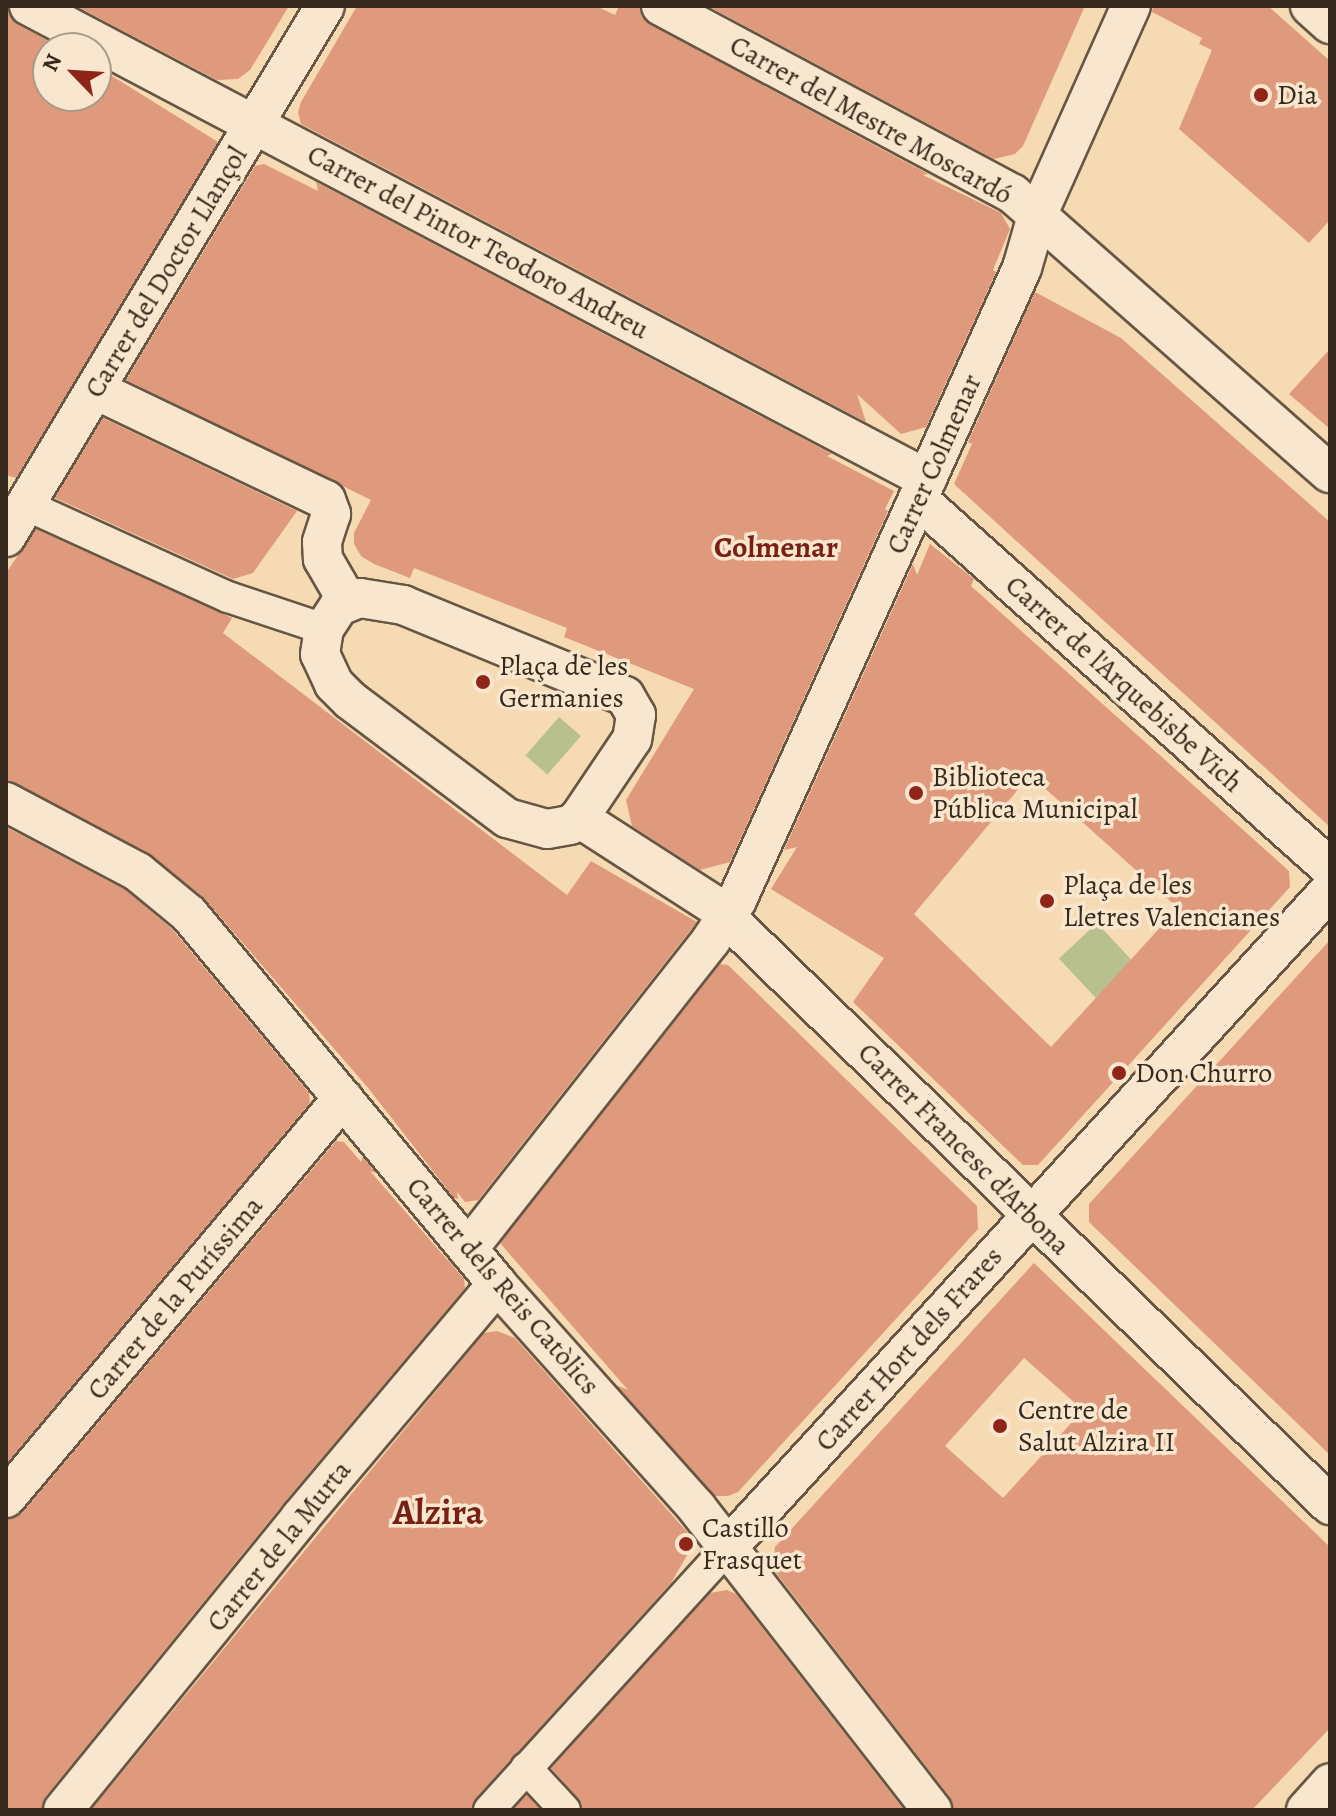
<!DOCTYPE html>
<html>
<head>
<meta charset="utf-8">
<style>
  body { margin:0 }
  #map { position:relative; width:1336px; height:1816px; overflow:hidden; background:#f5dab3; font-family:Alegreya,serif }
  div>[style] { position:absolute }
  .green>* { inset:0; background:#b8c08f; transform-origin:0 0 }
  .building>* { inset:0; background:#df997c }
  .roads { filter:drop-shadow(2px 0 #665643) drop-shadow(-2px 0 #665643) drop-shadow(0 2px #665643) drop-shadow(0 -2px #665643) }
  .pedestrian>* { height:30px; margin:-15px; padding:0 15px; transform-origin:15px; border-radius:15px; background:#f8e7ce }
  .minor>* { height:38px; margin:-19px; padding:0 19px; transform-origin:19px; border-radius:19px; background:#f8e7ce }
  .dots>* { width:22px; height:22px; translate:-50% -50%; box-sizing:border-box; border:4px solid #f8e7ce; border-radius:50% }
  span { translate:-50% -50%; white-space:nowrap; text-align:center; line-height:1.15; -webkit-text-stroke:7px #f8e7ce; paint-order:stroke }
  .poi-label { font-size:28px; color:#362a1e }
  .left { translate:0 -50%; text-align:left }
  .street-label { font-size:28px; color:#362a1e }
  .neighbourhood-label { font-size:30px; color:#7a1f14; font-weight:700 }
  .district-label { font-size:36px; color:#7a1f14; font-weight:700 }
  .frame { position:absolute; inset:0; border:8px solid #362a1e; pointer-events:none }
  .north { position:absolute; left:32px; top:32px; width:80px; height:80px; box-sizing:border-box; background:#f8e7ce; border:2px solid #aa9b88; border-radius:50%; rotate:295deg; font-size:22px; font-weight:700; line-height:32px; text-align:center; color:#362a1e }
  .north::after { content:''; display:block; margin:auto; width:28px; height:36px; background:#8f2418; clip-path:polygon(50% 0,100% 100%,50% 72%,0 100%) }
</style>
</head>
<body>
<div id="map">
  <div class="green">
    <div style="left:559px;top:717px;width:29px;height:51px;rotate:41deg"></div>
    <div style="left:1097px;top:923px;width:54px;height:52px;rotate:47deg"></div>
  </div>
  <div class="building">
    <div style="clip-path:polygon(6px 6px,18px 25px,62px 48px,48px 48px,48px 96px,96px 96px,96px 66px,218px 142px,16px 478px,6px 475px)"></div>
    <div style="clip-path:polygon(76px 6px,289px 6px,250px 70px,238px 79px,217px 80px)"></div>
    <div style="clip-path:polygon(357px 6px,596px 6px,615px 15px,619px 6px,639px 6px,642px 17px,651px 25px,928px 174px,923px 175px,1001px 213px,1010px 229px,993px 270px,996px 272px,926px 427px,901px 434px,857px 394px,866px 422px,301px 124px,298px 112px,301px 102px)"></div>
    <div style="clip-path:polygon(708px 6px,1085px 6px,1023px 146px,1015px 154px,994px 159px)"></div>
    <div style="clip-path:polygon(1153px 6px,1268px 6px,1330px 61px,1330px 220px,1309px 243px,1179px 129px,1212px 50px,1199px 44px,1202px 38px,1152px 12px)"></div>
    <div style="clip-path:polygon(264px 164px,318px 191px,316px 182px,832px 454px,827px 456px,894px 491px,885px 509px,888px 511px,730px 862px,700px 870px,632px 826px,626px 800px,694px 689px,564px 637px,567px 628px,414px 568px,410px 578px,374px 564px,361px 556px,354px 544px,354px 533px,371px 500px,126px 380px,255px 166px)"></div>
    <div style="clip-path:polygon(1035px 292px,1121px 338px,1330px 522px,1330px 827px,954px 484px,972px 444px,968px 442px)"></div>
    <div style="clip-path:polygon(1330px 349px,1330px 429px,1289px 394px)"></div>
    <div style="clip-path:polygon(103px 418px,297px 511px,253px 573px,233px 579px,55px 498px)"></div>
    <div style="clip-path:polygon(36px 529px,232px 618px,223px 633px,567px 895px,591px 861px,697px 922px,478px 1200px,465px 1202px,457px 1192px,458px 1199px,454px 1198px,369px 1089px,203px 897px,148px 853px,6px 780px,6px 573px)"></div>
    <div style="clip-path:polygon(evenodd,930px 544px,974px 579px,971px 586px,1289px 871px,1290px 887px,1038px 1165px,1023px 1165px,853px 1002px,884px 958px,771px 889px,797px 847px,784px 850px,913px 564px,917px 575px,930px 544px,1030px 775px,1178px 908px,1051px 1047px,914px 914px,1030px 775px)"></div>
    <div style="clip-path:polygon(6px 827px,126px 890px,173px 930px,309px 1093px,310px 1103px,6px 1464px)"></div>
    <div style="clip-path:polygon(1330px 940px,1330px 1455px,1089px 1222px,1089px 1204px)"></div>
    <div style="clip-path:polygon(720px 964px,728px 965px,977px 1206px,978px 1229px,738px 1492px,728px 1496px,715px 1496px,616px 1385px,628px 1390px,500px 1243px)"></div>
    <div style="clip-path:polygon(336px 1141px,344px 1142px,361px 1162px,363px 1157px,376px 1173px,370px 1171px,464px 1279px,465px 1288px,283px 1504px,46px 1796px,42px 1810px,6px 1810px,6px 1519px,23px 1512px)"></div>
    <div style="clip-path:polygon(evenodd,1034px 1263px,1330px 1547px,1330px 1728px,1252px 1810px,954px 1810px,949px 1796px,773px 1569px,775px 1547px,1034px 1263px,1024px 1358px,1083px 1410px,1003px 1498px,945px 1446px,1024px 1358px)"></div>
    <div style="clip-path:polygon(497px 1331px,515px 1338px,688px 1533px,694px 1543px,671px 1583px,476px 1798px,472px 1810px,91px 1810px,484px 1333px)"></div>
    <div style="clip-path:polygon(727px 1590px,736px 1594px,904px 1810px,582px 1810px,578px 1798px,551px 1768px,710px 1593px)"></div>
    <div style="clip-path:polygon(527px 1795px,540px 1810px,513px 1810px)"></div>
  </div>
  <div class="roads">
    <div class="pedestrian">
      <div style="left:26px;top:505px;width:222px;rotate:24.5deg"></div>
      <div style="left:228px;top:597px;width:101px;rotate:18.4deg"></div>
      <div style="left:526px;top:1768px;width:57px;rotate:47.1deg"></div>
      <div style="left:489px;top:1810px;width:355px;rotate:-47.7deg"></div>
    </div>
    <div class="minor">
      <div style="left:29px;top:6px;width:1015px;rotate:27.78deg"></div>
      <div style="left:661px;top:6px;width:399px;rotate:28.1deg"></div>
      <div style="left:1013px;top:194px;width:422px;rotate:41.4deg"></div>
      <div style="left:1310px;top:6px;width:27px;rotate:42deg"></div>
      <div style="left:96px;top:390px;width:255px;rotate:25.6deg"></div>
      <div style="left:326px;top:500px;width:15px;rotate:70deg"></div>
      <div style="left:331px;top:514px;width:29px;rotate:108deg"></div>
      <div style="left:322px;top:542px;width:17px;rotate:87deg"></div>
      <div style="left:323px;top:559px;width:50px;rotate:59.8deg"></div>
      <div style="left:918px;top:499px;width:553px;rotate:41.85deg"></div>
      <div style="left:6px;top:537px;width:619px;rotate:-59deg"></div>
      <div style="left:360px;top:598px;width:44px;rotate:9.2deg"></div>
      <div style="left:403px;top:605px;width:240px;rotate:22.3deg"></div>
      <div style="left:625px;top:696px;width:22px;rotate:60deg"></div>
      <div style="left:636px;top:715px;width:24px;rotate:99deg"></div>
      <div style="left:632px;top:739px;width:95px;rotate:123.9deg"></div>
      <div style="left:579px;top:818px;width:11px;rotate:142deg"></div>
      <div style="left:570px;top:825px;width:23px;rotate:170deg"></div>
      <div style="left:547px;top:829px;width:41px;rotate:-164.6deg"></div>
      <div style="left:507px;top:818px;width:196px;rotate:-143.1deg"></div>
      <div style="left:350px;top:700px;width:23px;rotate:-135deg"></div>
      <div style="left:334px;top:684px;width:33px;rotate:-115deg"></div>
      <div style="left:320px;top:654px;width:25px;rotate:-81deg"></div>
      <div style="left:324px;top:629px;width:27px;rotate:-57deg"></div>
      <div style="left:339px;top:606px;width:22px;rotate:-21deg"></div>
      <div style="left:6px;top:802px;width:149px;rotate:27.9deg"></div>
      <div style="left:138px;top:872px;width:66px;rotate:39.5deg"></div>
      <div style="left:189px;top:914px;width:481px;rotate:50.2deg"></div>
      <div style="left:497px;top:1284px;width:300px;rotate:48.2deg"></div>
      <div style="left:697px;top:1508px;width:383px;rotate:52.1deg"></div>
      <div style="left:579px;top:818px;width:161px;rotate:32.8deg"></div>
      <div style="left:714px;top:905px;width:860px;rotate:44.25deg"></div>
      <div style="left:468px;top:1249px;width:393px;rotate:-51.8deg"></div>
      <div style="left:711px;top:940px;width:48px;rotate:-57deg"></div>
      <div style="left:737px;top:900px;width:693px;rotate:-65.73deg"></div>
      <div style="left:1022px;top:268px;width:54px;rotate:-73.9deg"></div>
      <div style="left:1037px;top:216px;width:230px;rotate:-65.9deg"></div>
      <div style="left:6px;top:1498px;width:523px;rotate:-49.89deg"></div>
      <div style="left:728px;top:1547px;width:891px;rotate:-47.5deg"></div>
      <div style="left:63px;top:1810px;width:376px;rotate:-50.9deg"></div>
      <div style="left:300px;top:1518px;width:306px;rotate:-49.9deg"></div>
      <div style="left:1306px;top:1810px;width:36px;rotate:-48deg"></div>
    </div>
  </div>
  <div class="dots">
    <div style="left:1261px;top:95px;background:#8f2418"></div>
    <div style="left:483px;top:682px;background:#8f2418"></div>
    <div style="left:916px;top:793px;background:#8f2418"></div>
    <div style="left:1047px;top:901px;background:#8f2418"></div>
    <div style="left:1119px;top:1073px;background:#8f2418"></div>
    <div style="left:1000px;top:1426px;background:#8f2418"></div>
    <div style="left:686px;top:1544px;background:#8f2418"></div>
  </div>
  <div class="poi-label">
    <span class="left" style="left:1277px;top:95px">Dia</span>
    <span class="left" style="left:499px;top:682px">Plaça de les<br>Germanies</span>
    <span class="left" style="left:932px;top:793px">Biblioteca<br>Pública Municipal</span>
    <span class="left" style="left:1063px;top:901px">Plaça de les<br>Lletres Valencianes</span>
    <span class="left" style="left:1135px;top:1073px">Don Churro</span>
    <span class="left" style="left:1018px;top:1426px">Centre de<br>Salut Alzira II</span>
    <span class="left" style="left:702px;top:1544px">Castillo<br>Frasquet</span>
  </div>
  <div class="street-label">
    <span style="left:871px;top:120px;rotate:29deg">Carrer del Mestre Moscardó</span>
    <span style="left:478px;top:242px;rotate:28deg">Carrer del Pintor Teodoro Andreu</span>
    <span style="left:166px;top:272px;rotate:-59deg">Carrer del Doctor Llançol</span>
    <span style="left:934px;top:464px;rotate:-66deg">Carrer Colmenar</span>
    <span style="left:1124px;top:684px;rotate:42deg">Carrer de l'Arquebisbe Vich</span>
    <span style="left:964px;top:1149px;rotate:45deg">Carrer Francesc d'Arbona</span>
    <span style="left:503px;top:1286px;rotate:49deg">Carrer dels Reis Catòlics</span>
    <span style="left:175px;top:1298px;rotate:-50deg">Carrer de la Puríssima</span>
    <span style="left:909px;top:1349px;rotate:-48deg">Carrer Hort dels Frares</span>
    <span style="left:279px;top:1546px;rotate:-51deg">Carrer de la Murta</span>
  </div>
  <div class="neighbourhood-label">
    <span style="left:776px;top:547px">Colmenar</span>
  </div>
  <div class="district-label">
    <span style="left:438px;top:1512px">Alzira</span>
  </div>
  <div class="frame"></div>
  <div class="north">N</div>
</div>
</body>
</html>
